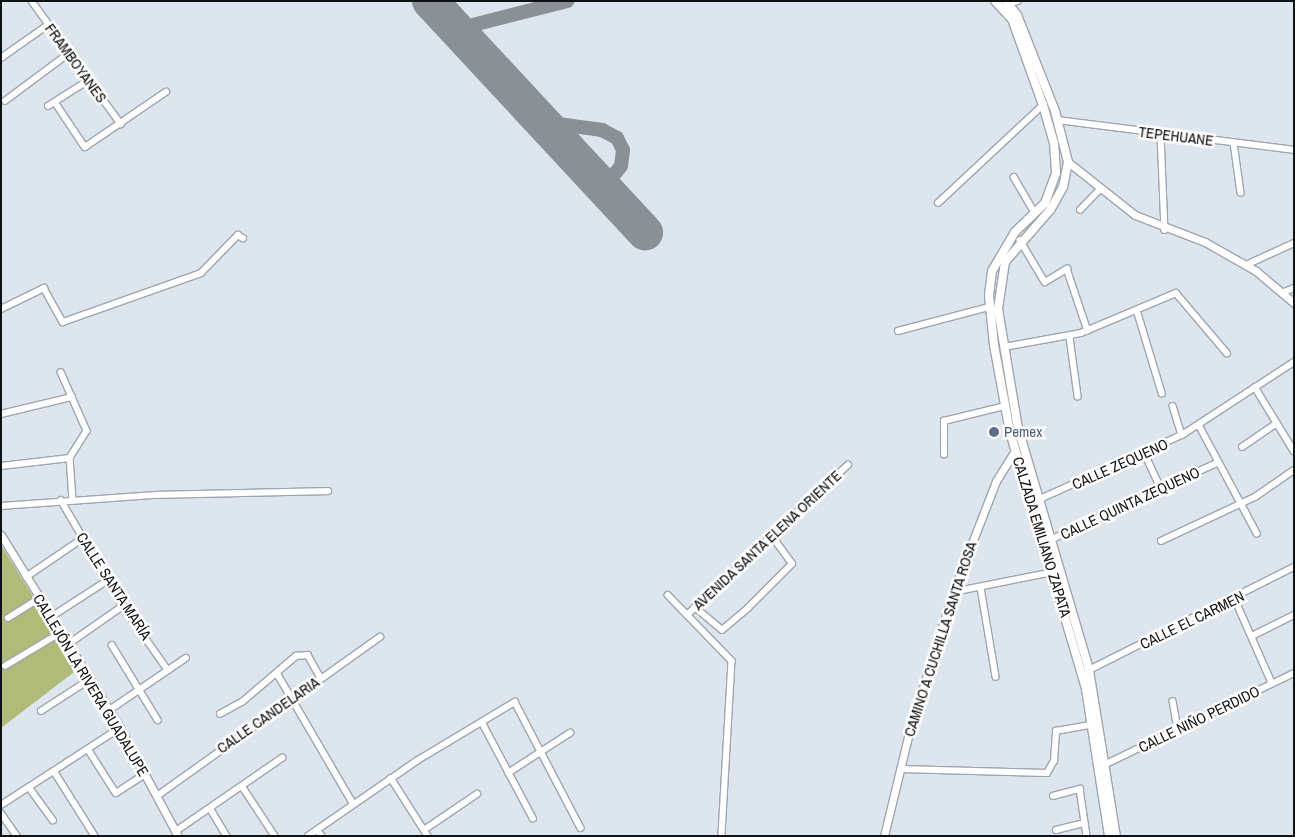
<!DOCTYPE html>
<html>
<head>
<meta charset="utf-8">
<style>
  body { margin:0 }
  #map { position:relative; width:1295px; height:837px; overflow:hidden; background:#dde6ee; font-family:"Archivo Narrow",sans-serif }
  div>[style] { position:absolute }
  .green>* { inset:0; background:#b0ba79 }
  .taxiway>* { height:14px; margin:-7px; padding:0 7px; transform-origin:7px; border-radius:7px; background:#8a9096 }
  .runway>* { height:36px; margin:-18px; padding:0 18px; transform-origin:18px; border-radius:18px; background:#8a9096 }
  .roads { filter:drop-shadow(1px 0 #9ea6ad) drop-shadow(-1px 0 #9ea6ad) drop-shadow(0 1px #9ea6ad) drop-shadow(0 -1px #9ea6ad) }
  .minor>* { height:5.5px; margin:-2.75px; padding:0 2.75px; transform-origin:2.75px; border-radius:2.75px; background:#fff }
  .tertiary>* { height:7px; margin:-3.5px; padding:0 3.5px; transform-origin:3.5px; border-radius:3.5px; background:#fff }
  .secondary>* { height:8px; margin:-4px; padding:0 4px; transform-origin:4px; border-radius:4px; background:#fff }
  .dots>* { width:14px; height:14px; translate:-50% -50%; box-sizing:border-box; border:2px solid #fff; border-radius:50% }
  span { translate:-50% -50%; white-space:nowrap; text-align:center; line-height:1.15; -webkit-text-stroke:5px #fff; paint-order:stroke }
  .street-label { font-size:15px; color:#0f1214 }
  .service-label { font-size:15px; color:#4e5e75 }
  .left { translate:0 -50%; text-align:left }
  .frame { position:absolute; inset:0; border:2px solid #0f1214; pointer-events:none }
</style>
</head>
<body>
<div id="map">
  <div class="green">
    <div style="clip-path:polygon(1px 545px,78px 669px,1px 728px)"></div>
  </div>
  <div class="taxiway">
    <div style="left:457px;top:29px;width:114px;rotate:-14.3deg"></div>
    <div style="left:543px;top:122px;width:60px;rotate:7.7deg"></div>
    <div style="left:602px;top:130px;width:17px;rotate:28deg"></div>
    <div style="left:617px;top:138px;width:13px;rotate:63deg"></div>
    <div style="left:623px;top:150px;width:16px;rotate:97deg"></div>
    <div style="left:621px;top:166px;width:27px;rotate:129deg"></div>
  </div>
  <div class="runway">
    <div style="left:430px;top:1px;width:316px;rotate:47.1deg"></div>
  </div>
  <div class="roads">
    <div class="minor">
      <div style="left:32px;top:1px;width:152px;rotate:54.1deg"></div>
      <div style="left:1008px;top:4px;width:10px;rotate:-17deg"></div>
      <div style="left:1px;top:58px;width:57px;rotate:-35.1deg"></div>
      <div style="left:5px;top:101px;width:79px;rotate:-36.7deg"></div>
      <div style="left:55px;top:102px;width:54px;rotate:56.3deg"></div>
      <div style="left:85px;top:147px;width:98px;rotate:-34.2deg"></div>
      <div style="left:48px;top:106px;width:49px;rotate:-32.4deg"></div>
      <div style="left:1058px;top:120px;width:238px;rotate:7.2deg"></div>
      <div style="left:1161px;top:135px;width:95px;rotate:87.6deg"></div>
      <div style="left:1234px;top:143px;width:50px;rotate:82deg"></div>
      <div style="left:1014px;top:177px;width:42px;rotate:59.7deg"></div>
      <div style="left:938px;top:203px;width:144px;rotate:-43deg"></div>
      <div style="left:1080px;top:210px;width:30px;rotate:-46deg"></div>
      <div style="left:1020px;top:240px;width:49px;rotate:59.2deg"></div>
      <div style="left:1045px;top:282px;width:26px;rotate:-31deg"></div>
      <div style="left:1067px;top:269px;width:65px;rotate:71.3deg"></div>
      <div style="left:1246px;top:265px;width:53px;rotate:-24.6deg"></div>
      <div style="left:1284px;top:292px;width:11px;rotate:-22deg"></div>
      <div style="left:1px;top:309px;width:48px;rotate:-26deg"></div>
      <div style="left:44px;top:288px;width:39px;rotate:61deg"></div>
      <div style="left:63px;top:322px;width:146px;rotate:-19.5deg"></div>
      <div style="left:201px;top:273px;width:53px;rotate:-45.8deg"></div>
      <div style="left:238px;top:235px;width:6px;rotate:31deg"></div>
      <div style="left:1137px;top:310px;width:87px;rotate:73.2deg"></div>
      <div style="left:898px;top:331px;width:94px;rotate:-14.8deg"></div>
      <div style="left:1070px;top:337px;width:60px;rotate:82.3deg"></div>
      <div style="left:1004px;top:347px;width:78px;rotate:-10.3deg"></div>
      <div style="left:1081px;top:333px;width:103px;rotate:-22.8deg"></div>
      <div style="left:1176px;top:293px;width:79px;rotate:49.6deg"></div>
      <div style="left:61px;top:372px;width:64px;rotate:66.2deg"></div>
      <div style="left:87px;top:431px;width:32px;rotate:122deg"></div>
      <div style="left:70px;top:458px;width:42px;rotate:85.9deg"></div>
      <div style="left:1255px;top:387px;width:75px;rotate:58.6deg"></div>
      <div style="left:1173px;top:406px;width:30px;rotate:73deg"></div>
      <div style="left:1px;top:414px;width:73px;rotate:-13.5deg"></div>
      <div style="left:1199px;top:425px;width:123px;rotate:61.8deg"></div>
      <div style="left:1242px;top:447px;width:42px;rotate:-34.4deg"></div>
      <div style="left:1145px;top:454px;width:38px;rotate:65deg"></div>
      <div style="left:944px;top:455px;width:34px;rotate:-90deg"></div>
      <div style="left:944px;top:421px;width:63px;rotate:-13.8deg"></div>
      <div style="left:1px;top:466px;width:69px;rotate:-6.6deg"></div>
      <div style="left:1040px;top:499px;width:156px;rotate:-24.3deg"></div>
      <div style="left:1182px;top:435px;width:134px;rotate:-33.1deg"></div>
      <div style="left:61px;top:500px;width:123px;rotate:59.7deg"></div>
      <div style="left:123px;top:606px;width:78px;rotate:54.9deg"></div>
      <div style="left:1px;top:506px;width:155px;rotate:-4.1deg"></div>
      <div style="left:156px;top:495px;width:172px;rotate:-1.3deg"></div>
      <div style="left:1048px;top:541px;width:186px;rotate:-24.8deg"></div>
      <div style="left:1161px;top:541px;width:104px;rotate:-25.1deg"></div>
      <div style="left:1255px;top:497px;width:47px;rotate:-34.7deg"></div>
      <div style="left:26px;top:577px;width:68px;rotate:-34.2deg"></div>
      <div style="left:981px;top:588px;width:90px;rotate:80.4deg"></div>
      <div style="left:953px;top:592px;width:102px;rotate:-11.3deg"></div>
      <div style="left:668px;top:595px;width:92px;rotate:45.9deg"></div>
      <div style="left:732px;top:661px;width:175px;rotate:93.3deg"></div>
      <div style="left:1235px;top:599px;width:92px;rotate:66.2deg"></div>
      <div style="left:695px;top:607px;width:35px;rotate:40deg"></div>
      <div style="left:722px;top:630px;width:34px;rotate:-40deg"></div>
      <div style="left:748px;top:608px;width:62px;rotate:-45deg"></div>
      <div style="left:792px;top:564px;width:34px;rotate:-126deg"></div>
      <div style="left:687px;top:615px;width:220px;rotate:-43deg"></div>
      <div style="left:51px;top:617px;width:68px;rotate:-33deg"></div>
      <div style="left:8px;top:618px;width:36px;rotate:-32deg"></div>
      <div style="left:1254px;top:635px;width:45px;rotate:-26.6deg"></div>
      <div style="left:67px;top:645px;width:68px;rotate:-34.9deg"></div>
      <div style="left:112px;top:645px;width:88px;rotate:58.5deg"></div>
      <div style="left:5px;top:666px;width:64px;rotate:-31deg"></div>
      <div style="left:1089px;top:670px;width:229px;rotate:-26.7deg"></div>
      <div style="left:277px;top:673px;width:151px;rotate:59.7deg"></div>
      <div style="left:1173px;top:701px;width:29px;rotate:80deg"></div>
      <div style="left:41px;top:711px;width:57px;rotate:-32.9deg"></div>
      <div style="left:108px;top:711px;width:94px;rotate:-34.2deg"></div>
      <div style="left:220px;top:714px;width:25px;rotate:-29deg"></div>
      <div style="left:242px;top:702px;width:71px;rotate:-40.4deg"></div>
      <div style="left:296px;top:656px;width:12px;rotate:-5deg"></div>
      <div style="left:308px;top:655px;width:26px;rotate:61deg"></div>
      <div style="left:482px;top:722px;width:109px;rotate:62deg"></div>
      <div style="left:88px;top:749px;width:52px;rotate:57.5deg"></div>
      <div style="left:116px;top:793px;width:35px;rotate:-33deg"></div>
      <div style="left:1104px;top:765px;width:211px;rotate:-25.8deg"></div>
      <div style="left:901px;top:769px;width:146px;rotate:1.6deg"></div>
      <div style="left:1047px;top:773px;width:14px;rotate:-60deg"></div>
      <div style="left:1054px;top:761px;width:30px;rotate:-86deg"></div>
      <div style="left:1056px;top:731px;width:36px;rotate:-10deg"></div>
      <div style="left:54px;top:771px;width:77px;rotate:57.8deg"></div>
      <div style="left:508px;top:773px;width:74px;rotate:-32.8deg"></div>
      <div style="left:391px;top:778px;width:69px;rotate:57.5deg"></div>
      <div style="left:242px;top:786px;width:60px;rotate:56.6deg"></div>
      <div style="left:29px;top:787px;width:41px;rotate:54deg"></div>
      <div style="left:157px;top:796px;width:274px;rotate:-35.5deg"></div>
      <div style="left:1053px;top:796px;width:28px;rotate:-15deg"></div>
      <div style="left:1080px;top:789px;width:48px;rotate:81.5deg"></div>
      <div style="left:1px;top:805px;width:142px;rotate:-32.9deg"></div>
      <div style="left:210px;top:808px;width:33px;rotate:59deg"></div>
      <div style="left:1px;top:813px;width:28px;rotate:55deg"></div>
      <div style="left:317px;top:830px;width:8px;rotate:50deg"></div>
      <div style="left:424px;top:830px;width:64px;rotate:-34.2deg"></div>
      <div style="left:1056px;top:830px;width:29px;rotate:-14deg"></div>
      <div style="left:176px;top:831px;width:129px;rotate:-34.6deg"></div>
      <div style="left:308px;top:836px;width:134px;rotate:-34.6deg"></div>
      <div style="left:418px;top:760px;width:113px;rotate:-30.9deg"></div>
      <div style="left:515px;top:702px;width:142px;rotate:62.4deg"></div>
    </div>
    <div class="tertiary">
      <div style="left:1068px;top:162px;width:85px;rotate:38.3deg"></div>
      <div style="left:1135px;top:215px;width:75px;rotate:21.1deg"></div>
      <div style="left:1205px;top:242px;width:59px;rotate:29.6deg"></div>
      <div style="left:1256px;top:271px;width:50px;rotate:40.1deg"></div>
      <div style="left:1px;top:535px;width:227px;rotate:58.3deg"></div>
      <div style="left:120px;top:728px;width:123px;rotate:61.8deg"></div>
      <div style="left:884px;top:836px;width:106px;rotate:-76.4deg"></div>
      <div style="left:909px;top:733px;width:148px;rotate:-72.7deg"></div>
      <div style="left:953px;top:592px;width:119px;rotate:-68.8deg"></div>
      <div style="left:996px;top:481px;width:36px;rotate:-58deg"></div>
    </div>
    <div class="secondary">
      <div style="left:995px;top:1px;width:25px;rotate:47deg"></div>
      <div style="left:1012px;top:19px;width:91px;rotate:70.2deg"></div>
      <div style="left:1043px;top:105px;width:40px;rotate:74deg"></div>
      <div style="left:1054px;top:143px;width:30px;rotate:86deg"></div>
      <div style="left:1056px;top:173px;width:32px;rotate:110deg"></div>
      <div style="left:1045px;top:203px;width:42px;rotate:136deg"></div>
      <div style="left:1015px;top:232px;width:45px;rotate:120.5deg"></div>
      <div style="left:992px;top:271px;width:25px;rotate:97deg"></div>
      <div style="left:989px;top:296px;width:49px;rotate:84.2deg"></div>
      <div style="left:994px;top:345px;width:88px;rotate:79.6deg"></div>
      <div style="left:1010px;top:432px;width:268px;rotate:73.5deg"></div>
      <div style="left:1086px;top:689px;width:149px;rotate:81.1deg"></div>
      <div style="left:1006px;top:1px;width:18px;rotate:52deg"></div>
      <div style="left:1017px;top:15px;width:103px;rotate:68.4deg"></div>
      <div style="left:1055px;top:111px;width:53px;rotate:75.7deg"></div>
      <div style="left:1068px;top:162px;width:25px;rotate:101deg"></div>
      <div style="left:1063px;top:187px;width:26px;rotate:119deg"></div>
      <div style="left:1050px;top:210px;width:69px;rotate:130.9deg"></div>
      <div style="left:1005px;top:262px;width:48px;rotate:98.5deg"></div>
      <div style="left:998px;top:309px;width:121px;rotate:80.5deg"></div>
      <div style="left:1018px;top:428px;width:252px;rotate:73.6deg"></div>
      <div style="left:1089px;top:670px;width:168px;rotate:80.8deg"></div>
    </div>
  </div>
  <div class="dots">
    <div style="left:994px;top:432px;background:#5c6f8a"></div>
  </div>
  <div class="street-label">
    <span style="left:76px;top:63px;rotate:54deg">FRAMBOYANES</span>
    <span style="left:1176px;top:136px;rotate:7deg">TEPEHUANE</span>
    <span style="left:1120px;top:464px;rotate:-24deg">CALLE ZEQUENO</span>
    <span style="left:1130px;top:503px;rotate:-25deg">CALLE QUINTA ZEQUENO</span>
    <span style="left:1042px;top:537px;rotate:73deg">CALZADA EMILIANO ZAPATA</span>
    <span style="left:767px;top:540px;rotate:-43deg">AVENIDA SANTA ELENA ORIENTE</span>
    <span style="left:114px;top:586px;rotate:57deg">CALLE SANTA MARÍA</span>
    <span style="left:1192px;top:620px;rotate:-26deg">CALLE EL CARMEN</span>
    <span style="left:940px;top:639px;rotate:-72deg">CAMINO A CUCHILLA SANTA ROSA</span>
    <span style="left:91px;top:685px;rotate:59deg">CALLEJÓN LA RIVERA GUADALUPE</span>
    <span style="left:268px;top:715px;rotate:-35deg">CALLE CANDELARIA</span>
    <span style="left:1199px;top:719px;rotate:-26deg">CALLE NIÑO PERDIDO</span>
  </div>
  <div class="service-label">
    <span class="left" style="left:1004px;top:432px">Pemex</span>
  </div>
  <div class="frame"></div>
</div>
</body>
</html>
